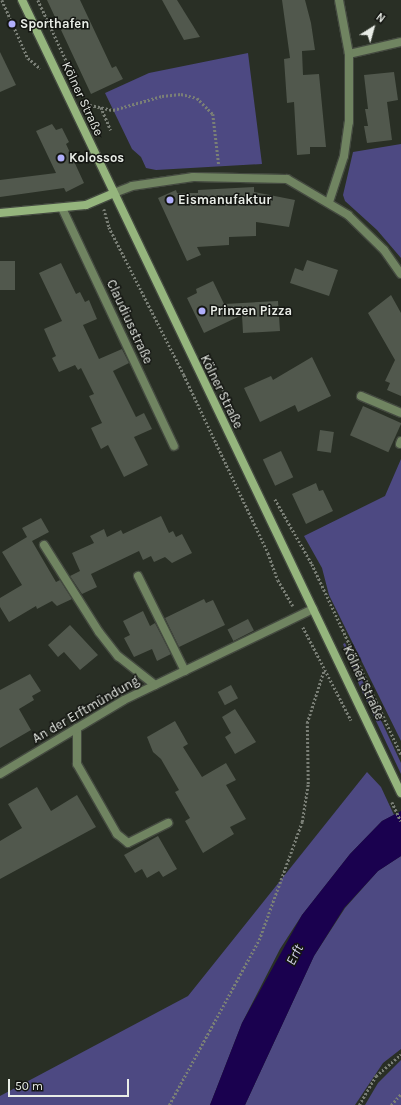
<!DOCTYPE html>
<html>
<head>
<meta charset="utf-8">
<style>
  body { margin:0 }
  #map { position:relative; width:401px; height:1105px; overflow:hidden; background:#292f25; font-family:Karla,sans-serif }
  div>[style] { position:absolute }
  .green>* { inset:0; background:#4d4982 }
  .water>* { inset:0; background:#1a014f }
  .building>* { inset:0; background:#51584d; transform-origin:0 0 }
  .path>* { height:2.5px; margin-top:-1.25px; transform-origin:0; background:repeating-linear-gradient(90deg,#7a7f76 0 2px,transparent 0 4px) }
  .roads { filter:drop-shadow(1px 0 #444a40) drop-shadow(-1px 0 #444a40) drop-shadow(0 1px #444a40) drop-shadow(0 -1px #444a40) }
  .service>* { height:8px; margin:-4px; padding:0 4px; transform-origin:4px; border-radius:4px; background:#708461 }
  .minor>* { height:8px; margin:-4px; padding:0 4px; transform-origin:4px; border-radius:4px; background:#708461 }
  .secondary>* { height:8px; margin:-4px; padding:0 4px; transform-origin:4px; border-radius:4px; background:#95b57d }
  .dots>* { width:11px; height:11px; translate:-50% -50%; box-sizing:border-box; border:2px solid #141612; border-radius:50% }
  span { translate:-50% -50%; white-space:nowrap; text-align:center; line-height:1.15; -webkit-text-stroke:3px #141612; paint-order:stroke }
  .poi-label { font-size:13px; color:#e9ede7; font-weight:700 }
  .left { translate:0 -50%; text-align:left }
  .street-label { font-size:13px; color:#e9ede7 }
  .water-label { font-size:14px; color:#d4d5eb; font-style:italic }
  .north { position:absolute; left:353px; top:8px; width:40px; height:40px; -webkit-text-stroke:3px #141612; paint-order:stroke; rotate:37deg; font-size:11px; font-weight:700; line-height:16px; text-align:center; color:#e9ede7 }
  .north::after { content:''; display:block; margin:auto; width:14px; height:18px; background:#e9ede7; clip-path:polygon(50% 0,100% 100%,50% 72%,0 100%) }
  .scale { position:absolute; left:8px; top:1079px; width:121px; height:18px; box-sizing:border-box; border:2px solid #e9ede7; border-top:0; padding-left:5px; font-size:12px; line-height:14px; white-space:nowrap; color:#e9ede7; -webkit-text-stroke:3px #141612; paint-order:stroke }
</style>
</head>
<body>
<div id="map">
  <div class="green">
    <div style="clip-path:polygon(248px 53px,262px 164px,156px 170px,146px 168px,141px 157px,132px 149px,105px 93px,149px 73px)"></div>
    <div style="clip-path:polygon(401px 144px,401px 258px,377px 230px,345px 201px,343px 195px,353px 152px)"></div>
    <div style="clip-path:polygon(401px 459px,401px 741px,329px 595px,322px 568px,304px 536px,385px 496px)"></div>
    <div style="clip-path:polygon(345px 643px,401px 763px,401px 774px,360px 687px,343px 644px)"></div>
    <div style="clip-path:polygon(367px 772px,381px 787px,394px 815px,382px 821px,350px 854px,302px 915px,280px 949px,242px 1023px,210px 1105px,0 1105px,0 1096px,188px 996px)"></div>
    <div style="clip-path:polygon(401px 856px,401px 1049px,383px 1063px,355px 1105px,245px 1105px,314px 956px,345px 908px,378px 871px)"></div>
    <div style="clip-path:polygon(401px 1060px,401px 1105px,365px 1105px,378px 1083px)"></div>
  </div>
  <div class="water">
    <div style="clip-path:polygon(401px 811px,401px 856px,378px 871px,344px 908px,314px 956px,245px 1105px,210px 1105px,242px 1023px,302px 915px,350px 854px,382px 821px)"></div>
  </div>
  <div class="building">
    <div style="clip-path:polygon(47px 0,80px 0,112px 68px,116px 66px,123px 79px,91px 94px)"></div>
    <div style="clip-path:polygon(162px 0,177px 0,200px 37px,184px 40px)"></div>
    <div style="clip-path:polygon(282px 0,305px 0,311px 23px,315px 50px,302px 51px,303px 75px,319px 74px,326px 147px,310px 147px,310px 154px,297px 155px,294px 102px,287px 103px,284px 59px,290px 58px)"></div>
    <div style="clip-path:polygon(0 52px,16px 85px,0 92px)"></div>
    <div style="clip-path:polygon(394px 72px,398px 100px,387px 102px,392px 140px,367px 143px,364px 126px,368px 126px,365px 109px,368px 109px,364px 75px)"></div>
    <div style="clip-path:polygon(52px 124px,56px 130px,62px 128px,69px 142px,66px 144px,84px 183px,66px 192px,64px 188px,0 197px,0 180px,56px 173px,36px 131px)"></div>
    <div style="clip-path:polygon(254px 187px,254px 192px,295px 200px,289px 227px,256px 222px,256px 236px,229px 237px,229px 245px,197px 247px,201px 255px,187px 261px,158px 198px,176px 190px,177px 193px,198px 193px,198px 190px)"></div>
    <div style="clip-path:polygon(307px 260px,338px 270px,329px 296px,290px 283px,295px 268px,303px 271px)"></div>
    <div style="left:0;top:261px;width:15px;height:29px"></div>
    <div style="clip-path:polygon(61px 263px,76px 294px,80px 292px,85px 302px,89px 300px,97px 319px,83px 325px,99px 359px,122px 349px,129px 363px,113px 371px,136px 417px,144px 413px,152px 429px,134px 437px,148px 465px,124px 477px,108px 445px,101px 449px,91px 428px,102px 423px,89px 396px,94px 394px,81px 368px,78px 370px,75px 365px,59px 372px,52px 358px,56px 356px,44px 329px,62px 321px,39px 273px)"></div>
    <div style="clip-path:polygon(213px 281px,224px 304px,278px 301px,280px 331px,243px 333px,242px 315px,204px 333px,187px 298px,197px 293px,196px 289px)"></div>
    <div style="clip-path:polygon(391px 295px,401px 313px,401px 396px,387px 390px,390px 383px,385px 381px,395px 360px,368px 313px)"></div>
    <div style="clip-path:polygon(312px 357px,331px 396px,298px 412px,295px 405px,260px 422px,244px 388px,271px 376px,273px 380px)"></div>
    <div style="left:363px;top:406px;width:42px;height:32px;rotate:24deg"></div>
    <div style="left:320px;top:430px;width:14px;height:21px;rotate:8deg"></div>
    <div style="left:281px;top:451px;width:29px;height:20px;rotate:65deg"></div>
    <div style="clip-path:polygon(316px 483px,319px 491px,323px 490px,333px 511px,306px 524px,292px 494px)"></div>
    <div style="clip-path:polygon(161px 516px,169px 533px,173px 531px,176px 537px,182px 534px,192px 553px,172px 563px,165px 557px,154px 562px,151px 556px,143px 560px,139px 551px,91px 574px,97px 587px,82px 594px,70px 576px,80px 571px,72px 553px,94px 543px,90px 536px,104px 529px,107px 537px,121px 530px,123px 534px)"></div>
    <div style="clip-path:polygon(41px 518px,49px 532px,32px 541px,56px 582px,60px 580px,72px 599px,57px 606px,52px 601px,37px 609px,36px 606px,9px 622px,0 607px,0 598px,22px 585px,2px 552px,27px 537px,22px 528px)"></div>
    <div style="clip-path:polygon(204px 599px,206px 603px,213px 600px,225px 625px,179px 647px,165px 618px)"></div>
    <div style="clip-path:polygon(143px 611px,150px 626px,155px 623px,171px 654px,157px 661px,152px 649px,134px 657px,124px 638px,130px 635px,123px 621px)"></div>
    <div style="left:248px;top:619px;width:13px;height:23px;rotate:63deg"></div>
    <div style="clip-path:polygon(70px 625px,98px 655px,80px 670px,64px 652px,58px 657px,48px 645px)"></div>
    <div style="clip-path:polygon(30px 674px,41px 691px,32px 696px,34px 700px,19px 709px,31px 730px,0 748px,0 690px)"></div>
    <div style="left:231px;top:685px;width:15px;height:15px;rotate:62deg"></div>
    <div style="clip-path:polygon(235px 709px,256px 742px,235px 754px,225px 737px,231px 733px,222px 717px)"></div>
    <div style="clip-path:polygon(175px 721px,188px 744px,183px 747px,202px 777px,226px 763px,236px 780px,226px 785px,246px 819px,230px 827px,234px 834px,203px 853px,185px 821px,190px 818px,175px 792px,179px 790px,161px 759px,153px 752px,147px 737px)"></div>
    <div style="clip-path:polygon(37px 787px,51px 811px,77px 795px,96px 827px,0 879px,0 841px,22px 828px,8px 804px)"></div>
    <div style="clip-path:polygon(158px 836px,177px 869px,163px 877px,159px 871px,147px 878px,142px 869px,135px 873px,124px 855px)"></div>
  </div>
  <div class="path">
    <div style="left:2px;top:0;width:64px;rotate:65.9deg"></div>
    <div style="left:28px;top:58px;width:16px;rotate:40deg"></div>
    <div style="left:38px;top:0;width:99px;rotate:65deg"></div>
    <div style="left:86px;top:104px;width:28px;rotate:13deg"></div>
    <div style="left:113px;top:110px;width:51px;rotate:-15.9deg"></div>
    <div style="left:162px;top:96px;width:19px;rotate:-6deg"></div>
    <div style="left:181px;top:94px;width:16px;rotate:14deg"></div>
    <div style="left:197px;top:98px;width:23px;rotate:45deg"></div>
    <div style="left:213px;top:114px;width:52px;rotate:83.4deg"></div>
    <div style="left:101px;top:107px;width:25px;rotate:67deg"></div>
    <div style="left:104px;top:209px;width:19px;rotate:74deg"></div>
    <div style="left:109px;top:227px;width:166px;rotate:63.1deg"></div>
    <div style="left:184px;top:375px;width:197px;rotate:64.7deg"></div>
    <div style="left:268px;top:553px;width:29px;rotate:70deg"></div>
    <div style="left:278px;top:580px;width:30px;rotate:60deg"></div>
    <div style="left:211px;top:368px;width:26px;rotate:61deg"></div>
    <div style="left:275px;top:499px;width:75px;rotate:60.4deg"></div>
    <div style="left:312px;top:564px;width:210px;rotate:64.9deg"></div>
    <div style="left:303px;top:627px;width:105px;rotate:62.7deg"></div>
    <div style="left:392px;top:802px;width:21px;rotate:65deg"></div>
    <div style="left:169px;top:1105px;width:188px;rotate:-61.4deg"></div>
    <div style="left:259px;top:940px;width:126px;rotate:-70deg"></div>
    <div style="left:302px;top:822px;width:38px;rotate:-81deg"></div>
    <div style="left:308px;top:784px;width:61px;rotate:-90.9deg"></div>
    <div style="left:307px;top:723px;width:56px;rotate:-72.2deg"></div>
    <div style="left:359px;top:1105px;width:34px;rotate:-60deg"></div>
    <div style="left:376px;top:1076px;width:33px;rotate:-41deg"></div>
    <div style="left:391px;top:1105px;width:15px;rotate:-48deg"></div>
  </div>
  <div class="roads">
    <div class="service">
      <div style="left:361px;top:396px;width:43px;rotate:23deg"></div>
      <div style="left:400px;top:444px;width:3px;rotate:-72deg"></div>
      <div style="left:44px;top:545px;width:103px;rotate:57.7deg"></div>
      <div style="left:99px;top:632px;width:31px;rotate:52deg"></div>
      <div style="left:118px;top:656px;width:47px;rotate:38.1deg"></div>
      <div style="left:77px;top:728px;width:36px;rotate:90deg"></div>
      <div style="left:77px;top:764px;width:81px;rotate:60.3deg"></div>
      <div style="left:117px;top:834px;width:14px;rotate:39deg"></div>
      <div style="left:128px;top:843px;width:45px;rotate:-26.6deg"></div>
    </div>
    <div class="minor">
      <div style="left:349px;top:54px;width:53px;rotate:-13deg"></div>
      <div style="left:114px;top:193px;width:19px;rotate:-21deg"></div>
      <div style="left:132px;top:186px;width:62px;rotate:-8.4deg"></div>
      <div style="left:193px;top:177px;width:94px;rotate:1.2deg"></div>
      <div style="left:287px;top:179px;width:71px;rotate:30.5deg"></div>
      <div style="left:348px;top:215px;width:50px;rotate:44.2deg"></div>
      <div style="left:384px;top:250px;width:29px;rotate:55deg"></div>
      <div style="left:329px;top:202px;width:48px;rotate:-71.9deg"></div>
      <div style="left:344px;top:156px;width:34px;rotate:-82deg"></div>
      <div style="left:349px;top:122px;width:68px;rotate:-90deg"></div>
      <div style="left:349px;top:54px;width:55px;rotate:-100.5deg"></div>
      <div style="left:62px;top:208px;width:263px;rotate:64.8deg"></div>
      <div style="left:138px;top:576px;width:106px;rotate:63.7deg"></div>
      <div style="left:0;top:774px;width:144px;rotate:-30.8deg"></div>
      <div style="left:124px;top:700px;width:210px;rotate:-25.7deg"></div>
    </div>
    <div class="secondary">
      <div style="left:22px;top:0;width:879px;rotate:64.46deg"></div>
      <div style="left:0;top:213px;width:86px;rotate:-5.3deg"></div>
      <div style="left:86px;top:205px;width:30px;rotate:-23deg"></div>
    </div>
  </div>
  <div class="dots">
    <div style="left:12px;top:24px;background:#b0aefa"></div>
    <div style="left:61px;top:158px;background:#b0aefa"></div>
    <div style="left:170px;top:200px;background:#b0aefa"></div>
    <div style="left:202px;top:311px;background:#b0aefa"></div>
  </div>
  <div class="poi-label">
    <span class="left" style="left:20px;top:24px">Sporthafen</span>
    <span class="left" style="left:69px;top:158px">Kolossos</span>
    <span class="left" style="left:178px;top:200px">Eismanufaktur</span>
    <span class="left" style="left:210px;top:311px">Prinzen Pizza</span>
  </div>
  <div class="street-label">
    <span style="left:82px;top:99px;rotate:65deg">Kölner Straße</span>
    <span style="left:129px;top:322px;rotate:65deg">Claudiusstraße</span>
    <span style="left:221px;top:392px;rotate:64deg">Kölner Straße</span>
    <span style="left:363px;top:683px;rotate:65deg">Kölner Straße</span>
    <span style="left:86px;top:710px;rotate:-30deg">An der Erftmündung</span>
  </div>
  <div class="water-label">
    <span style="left:295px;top:955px;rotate:-63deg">Erft</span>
  </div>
  <div class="north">N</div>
  <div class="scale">50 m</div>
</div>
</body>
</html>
